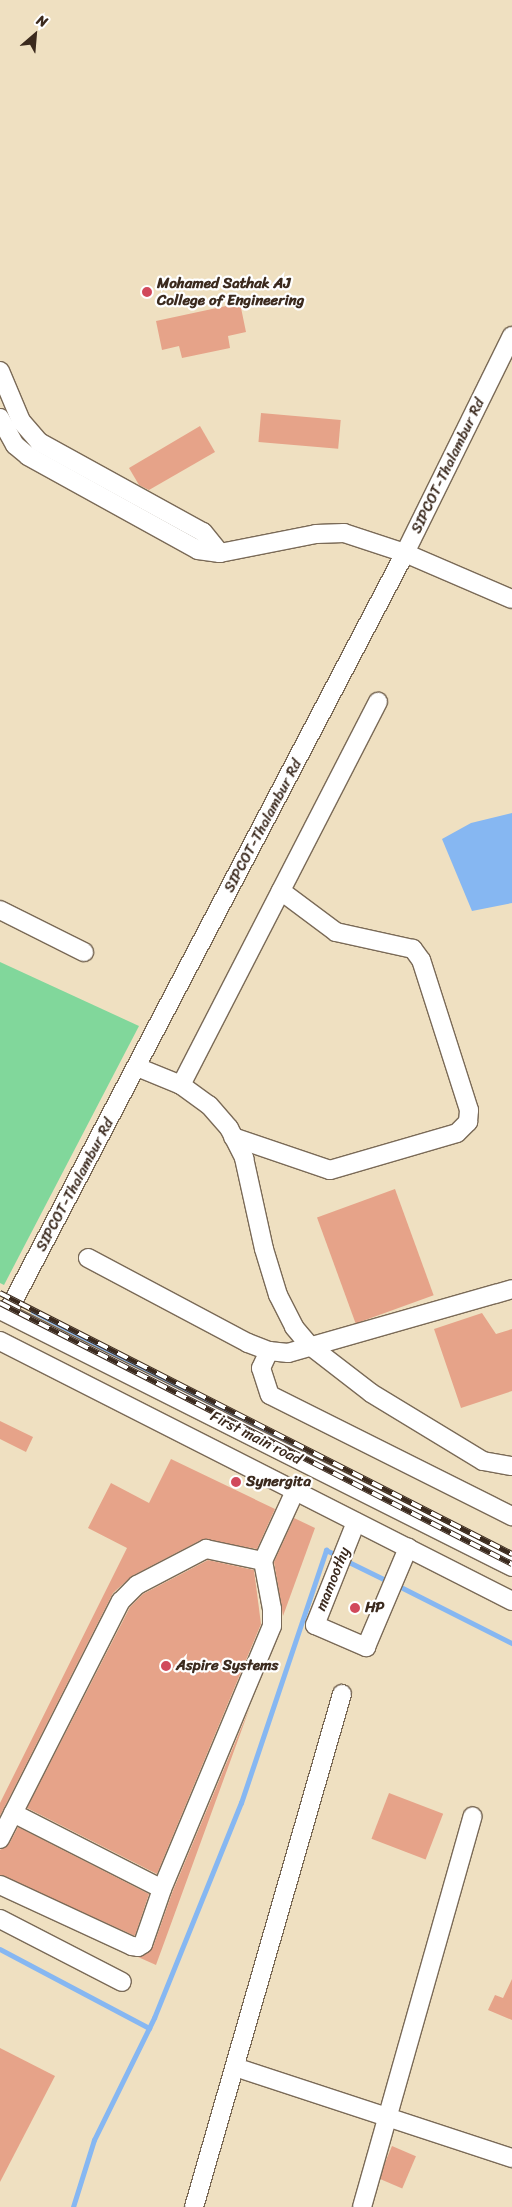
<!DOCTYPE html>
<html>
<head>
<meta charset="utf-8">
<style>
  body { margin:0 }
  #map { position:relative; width:512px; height:2207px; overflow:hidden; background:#efe0c1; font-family:Sriracha,sans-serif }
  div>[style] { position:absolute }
  .green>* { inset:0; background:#81d79b }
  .water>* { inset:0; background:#86b7f2 }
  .stream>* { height:4.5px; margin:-2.25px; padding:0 2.25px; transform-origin:2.25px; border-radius:2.25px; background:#86b7f2 }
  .building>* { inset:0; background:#e6a389; transform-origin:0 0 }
  .roads { filter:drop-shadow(1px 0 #7a6a57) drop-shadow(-1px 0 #7a6a57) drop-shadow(0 1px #7a6a57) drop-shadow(0 -1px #7a6a57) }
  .minor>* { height:18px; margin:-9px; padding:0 9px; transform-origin:9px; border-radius:9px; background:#fff }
  .rail>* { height:5.5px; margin-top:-2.75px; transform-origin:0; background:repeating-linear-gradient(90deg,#fff 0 11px,#3b2a1e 0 22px); box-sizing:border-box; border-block:1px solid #3b2a1e }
  .dots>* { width:14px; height:14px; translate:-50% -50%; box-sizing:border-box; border:2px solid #fff; border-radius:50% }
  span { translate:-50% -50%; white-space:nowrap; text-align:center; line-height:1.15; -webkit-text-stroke:4.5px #fff; paint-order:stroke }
  .poi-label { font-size:15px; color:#3b2a1e; font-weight:700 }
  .left { translate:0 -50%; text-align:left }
  .street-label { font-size:15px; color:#3b2a1e }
  .north { position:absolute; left:10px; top:10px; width:50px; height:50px; -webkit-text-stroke:4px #fff; paint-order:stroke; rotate:27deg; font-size:14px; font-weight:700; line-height:20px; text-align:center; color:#3b2a1e }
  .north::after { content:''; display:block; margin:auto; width:18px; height:22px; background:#3b2a1e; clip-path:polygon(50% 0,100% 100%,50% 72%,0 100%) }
</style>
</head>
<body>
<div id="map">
  <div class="green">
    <div style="clip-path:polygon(0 962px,139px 1026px,4px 1285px,0 1283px)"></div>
  </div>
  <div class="water">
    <div style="clip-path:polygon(512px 813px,512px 903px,472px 911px,442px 839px,471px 823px)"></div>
  </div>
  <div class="stream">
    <div style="left:33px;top:1311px;width:326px;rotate:27.6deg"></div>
    <div style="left:345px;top:1560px;width:50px;rotate:26.1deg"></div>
    <div style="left:397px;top:1585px;width:129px;rotate:26.8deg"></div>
    <div style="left:0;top:1949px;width:169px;rotate:27.9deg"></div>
    <div style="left:73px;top:2207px;width:70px;rotate:-72.6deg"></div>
    <div style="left:94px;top:2140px;width:136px;rotate:-63.8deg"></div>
    <div style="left:154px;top:2018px;width:232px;rotate:-68deg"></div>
    <div style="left:241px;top:1803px;width:267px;rotate:-71.4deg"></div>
    <div style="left:326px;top:1550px;width:14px;rotate:25deg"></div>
  </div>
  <div class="building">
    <div style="clip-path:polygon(240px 303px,246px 332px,228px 336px,230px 348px,182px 358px,179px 346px,162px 350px,156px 321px)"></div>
    <div style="left:261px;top:413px;width:80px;height:29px;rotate:5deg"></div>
    <div style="clip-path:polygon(200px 426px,215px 452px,149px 490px,139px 485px,129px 468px)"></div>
    <div style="left:395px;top:1189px;width:113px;height:83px;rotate:70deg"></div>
    <div style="clip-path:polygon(482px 1313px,496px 1334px,512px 1329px,512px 1391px,461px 1408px,434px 1329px)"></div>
    <div style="clip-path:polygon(0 1421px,33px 1437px,26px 1452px,0 1439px)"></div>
    <div style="clip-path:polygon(171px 1459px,275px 1509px,257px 1549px,201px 1540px,132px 1576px,113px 1593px,0 1816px,0 1803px,127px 1548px,88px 1528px,111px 1483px,149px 1503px)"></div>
    <div style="clip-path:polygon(294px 1518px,315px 1528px,283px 1616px,274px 1562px)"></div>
    <div style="clip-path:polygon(208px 1560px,254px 1570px,261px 1624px,157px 1874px,27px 1808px,130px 1607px,143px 1594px)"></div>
    <div style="clip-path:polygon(250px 1707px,156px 1965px,138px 1957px,153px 1947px,172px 1893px)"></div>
    <div style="left:389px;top:1793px;width:58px;height:49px;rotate:21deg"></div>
    <div style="clip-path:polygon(18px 1827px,149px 1894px,135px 1936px,0 1875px,0 1850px,9px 1844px)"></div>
    <div style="clip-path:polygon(512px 1979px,512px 2020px,488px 2010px,495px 1995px,503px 1998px)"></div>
    <div style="clip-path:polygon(0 2048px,55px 2076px,0 2182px)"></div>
    <div style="left:392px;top:2146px;width:26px;height:35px;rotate:23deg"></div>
  </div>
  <div class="roads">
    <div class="minor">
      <div style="left:0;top:371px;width:54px;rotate:67.2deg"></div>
      <div style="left:21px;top:421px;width:28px;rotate:49deg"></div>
      <div style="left:39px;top:442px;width:187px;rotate:28.8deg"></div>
      <div style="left:203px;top:532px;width:27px;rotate:51deg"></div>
      <div style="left:0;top:418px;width:31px;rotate:61deg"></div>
      <div style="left:15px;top:445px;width:17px;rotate:40deg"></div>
      <div style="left:28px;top:456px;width:194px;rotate:28.9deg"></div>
      <div style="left:198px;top:550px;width:22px;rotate:8deg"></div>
      <div style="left:220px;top:553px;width:98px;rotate:-11.2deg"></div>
      <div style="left:316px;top:534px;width:28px;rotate:-2deg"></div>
      <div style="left:344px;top:533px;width:64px;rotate:18.2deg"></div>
      <div style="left:405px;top:553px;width:116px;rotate:23.3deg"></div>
      <div style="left:0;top:910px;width:94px;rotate:26.6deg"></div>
      <div style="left:137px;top:1067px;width:48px;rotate:22.2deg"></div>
      <div style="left:181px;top:1085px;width:34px;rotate:36deg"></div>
      <div style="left:209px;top:1105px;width:30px;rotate:49deg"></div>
      <div style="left:229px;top:1128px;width:34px;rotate:63deg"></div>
      <div style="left:244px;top:1158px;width:93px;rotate:77.6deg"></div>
      <div style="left:264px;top:1249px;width:48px;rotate:73.1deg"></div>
      <div style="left:278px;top:1295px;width:36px;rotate:63deg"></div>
      <div style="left:294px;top:1327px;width:23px;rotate:50deg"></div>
      <div style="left:309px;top:1345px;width:78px;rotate:37.7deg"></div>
      <div style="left:371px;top:1393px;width:131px;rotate:31.3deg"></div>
      <div style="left:483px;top:1461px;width:29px;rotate:10deg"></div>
      <div style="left:181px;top:1085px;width:431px;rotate:-62.8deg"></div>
      <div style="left:233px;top:1137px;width:102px;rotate:18.8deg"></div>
      <div style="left:330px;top:1170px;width:132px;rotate:-16.2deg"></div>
      <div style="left:457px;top:1133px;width:16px;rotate:-45deg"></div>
      <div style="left:468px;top:1122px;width:12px;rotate:-85deg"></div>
      <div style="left:469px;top:1110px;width:157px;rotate:-107.7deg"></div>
      <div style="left:421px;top:960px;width:14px;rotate:-126deg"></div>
      <div style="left:413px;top:949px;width:79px;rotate:-167.6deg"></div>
      <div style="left:336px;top:932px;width:69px;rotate:-143.3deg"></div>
      <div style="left:88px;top:1258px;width:181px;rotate:28deg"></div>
      <div style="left:248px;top:1343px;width:22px;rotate:21deg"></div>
      <div style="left:269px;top:1351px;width:19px;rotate:6deg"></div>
      <div style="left:288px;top:1353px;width:233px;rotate:-15.9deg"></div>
      <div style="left:0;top:1310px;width:573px;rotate:26.65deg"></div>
      <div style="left:7px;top:1313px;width:858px;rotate:-62.36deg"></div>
      <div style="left:405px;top:553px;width:242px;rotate:-63.8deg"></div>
      <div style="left:0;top:1341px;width:574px;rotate:26.92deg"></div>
      <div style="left:269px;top:1351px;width:19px;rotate:115deg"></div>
      <div style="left:261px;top:1368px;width:28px;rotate:72deg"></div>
      <div style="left:270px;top:1395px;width:271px;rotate:26.6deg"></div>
      <div style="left:356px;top:1522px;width:111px;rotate:111.7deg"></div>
      <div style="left:315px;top:1625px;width:56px;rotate:23.3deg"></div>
      <div style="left:366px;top:1647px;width:108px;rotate:-67deg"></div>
      <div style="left:13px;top:1813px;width:167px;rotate:27deg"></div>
      <div style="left:0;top:1839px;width:267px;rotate:-63.1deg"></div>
      <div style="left:121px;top:1601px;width:23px;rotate:-45deg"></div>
      <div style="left:137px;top:1585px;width:78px;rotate:-27.6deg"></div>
      <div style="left:206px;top:1549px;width:58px;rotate:11.9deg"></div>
      <div style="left:0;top:1885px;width:145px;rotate:24.8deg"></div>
      <div style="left:132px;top:1946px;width:6px;rotate:9deg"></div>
      <div style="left:138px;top:1947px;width:6px;rotate:-31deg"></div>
      <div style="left:143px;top:1944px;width:58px;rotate:-70.9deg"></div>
      <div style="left:162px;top:1889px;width:285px;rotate:-67.3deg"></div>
      <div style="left:272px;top:1626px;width:17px;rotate:-90deg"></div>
      <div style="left:272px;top:1609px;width:49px;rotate:-100.6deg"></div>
      <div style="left:263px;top:1561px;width:77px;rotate:-65.4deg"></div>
      <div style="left:0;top:1919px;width:137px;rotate:27.3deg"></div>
      <div style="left:235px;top:2067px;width:292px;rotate:18.2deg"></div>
      <div style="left:194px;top:2207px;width:534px;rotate:-73.91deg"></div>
      <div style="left:362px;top:2207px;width:406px;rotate:-74.2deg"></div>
    </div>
  </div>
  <div class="rail">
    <div style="left:0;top:1293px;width:575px;rotate:27.01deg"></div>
    <div style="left:0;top:1303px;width:575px;rotate:27.01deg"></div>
  </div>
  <div class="dots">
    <div style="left:147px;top:292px;background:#d1495b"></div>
    <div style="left:236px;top:1482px;background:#d1495b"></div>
    <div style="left:355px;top:1608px;background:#d1495b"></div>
    <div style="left:166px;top:1666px;background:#d1495b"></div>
  </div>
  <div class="poi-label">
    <span class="left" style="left:157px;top:292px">Mohamed Sathak AJ<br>College of Engineering</span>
    <span class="left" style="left:246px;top:1482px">Synergita</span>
    <span class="left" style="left:365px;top:1608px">HP</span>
    <span class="left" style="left:176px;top:1666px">Aspire Systems</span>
  </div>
  <div class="street-label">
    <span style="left:448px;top:466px;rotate:-64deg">SIPCOT-Thalambur Rd</span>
    <span style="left:263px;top:826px;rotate:-62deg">SIPCOT-Thalambur Rd</span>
    <span style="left:75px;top:1185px;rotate:-62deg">SIPCOT-Thalambur Rd</span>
    <span style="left:256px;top:1438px;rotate:27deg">First main road</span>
    <span style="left:333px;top:1579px;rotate:-68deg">mamoothy</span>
  </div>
  <div class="north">N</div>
</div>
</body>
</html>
